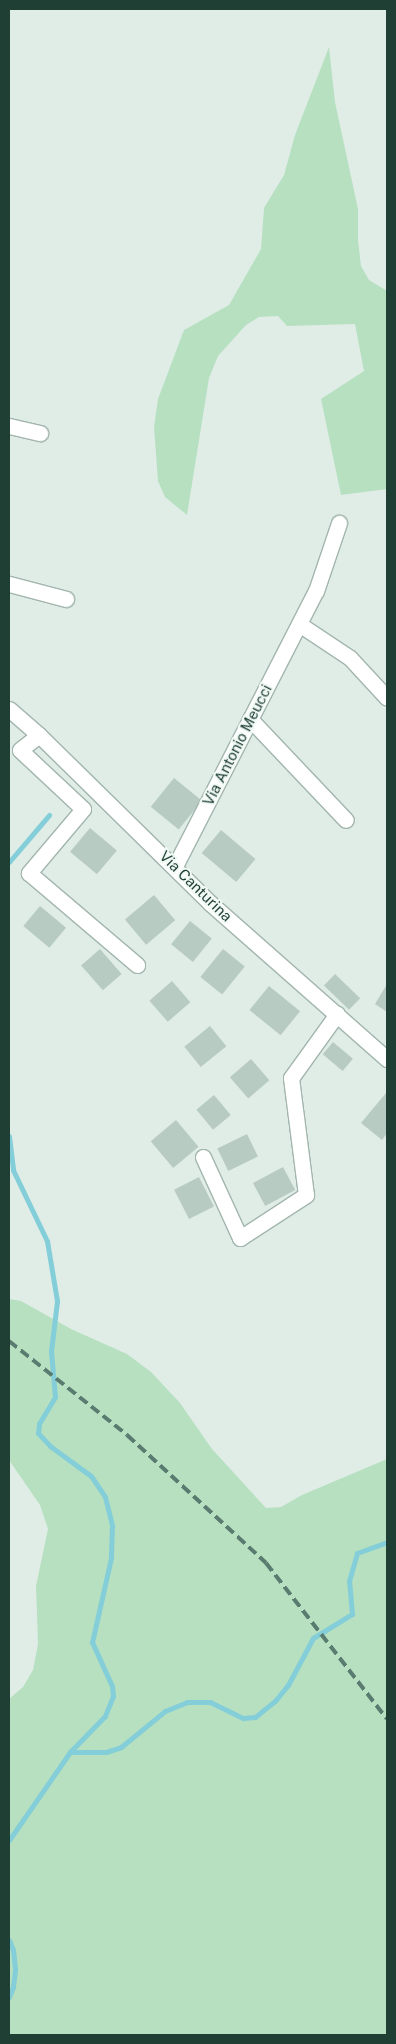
<!DOCTYPE html>
<html>
<head>
<meta charset="utf-8">
<style>
  body { margin:0 }
  #map { position:relative; width:396px; height:2044px; overflow:hidden; background:#e0ede7; font-family:"Public Sans",sans-serif }
  div>[style] { position:absolute }
  .green>* { inset:0; background:#b7e0c0 }
  .stream>* { height:5px; margin:-2.5px; padding:0 2.5px; transform-origin:2.5px; border-radius:2.5px; background:#83ced8 }
  .building>* { inset:0; background:#b8cbc3; transform-origin:0 0 }
  .roads { filter:drop-shadow(1px 0 #a2b5ae) drop-shadow(-1px 0 #a2b5ae) drop-shadow(0 1px #a2b5ae) drop-shadow(0 -1px #a2b5ae) }
  .minor>* { height:15px; margin:-7.5px; padding:0 7.5px; transform-origin:7.5px; border-radius:7.5px; background:#fff }
  .secondary>* { height:15px; margin:-7.5px; padding:0 7.5px; transform-origin:7.5px; border-radius:7.5px; background:#fff }
  .rail>* { height:4px; margin-top:-2px; transform-origin:0; background:repeating-linear-gradient(90deg,#597b70 0 10px,transparent 0 15px) }
  span { translate:-50% -50%; white-space:nowrap; text-align:center; line-height:1.15; -webkit-text-stroke:4px #f1f9f5; paint-order:stroke }
  .street-label { font-size:15px; color:#1f3f35 }
  .frame { position:absolute; inset:0; border:10px solid #1f3f35; pointer-events:none }
</style>
</head>
<body>
<div id="map">
  <div class="green">
    <div style="clip-path:polygon(329px 47px,335px 102px,358px 209px,358px 240px,361px 266px,369px 280px,387px 291px,387px 489px,341px 495px,321px 399px,364px 371px,355px 324px,287px 326px,278px 316px,259px 317px,246px 325px,218px 356px,209px 378px,187px 515px,165px 497px,158px 481px,154px 427px,158px 399px,184px 330px,229px 305px,261px 249px,264px 208px,284px 175px,295px 135px)"></div>
    <div style="clip-path:polygon(9px 1299px,21px 1301px,71px 1329px,127px 1354px,151px 1372px,180px 1403px,212px 1449px,266px 1508px,281px 1507px,302px 1495px,387px 1459px,387px 2035px,9px 2035px,9px 1699px,23px 1687px,33px 1670px,38px 1644px,36px 1586px,48px 1529px,40px 1505px,9px 1460px)"></div>
  </div>
  <div class="stream">
    <div style="left:9px;top:862px;width:62px;rotate:-49.6deg"></div>
    <div style="left:9px;top:1136px;width:34px;rotate:83deg"></div>
    <div style="left:13px;top:1170px;width:79px;rotate:64.4deg"></div>
    <div style="left:47px;top:1241px;width:61px;rotate:80.5deg"></div>
    <div style="left:57px;top:1301px;width:50px;rotate:96.8deg"></div>
    <div style="left:51px;top:1351px;width:46px;rotate:85deg"></div>
    <div style="left:55px;top:1397px;width:31px;rotate:121deg"></div>
    <div style="left:39px;top:1424px;width:9px;rotate:96deg"></div>
    <div style="left:38px;top:1433px;width:18px;rotate:47deg"></div>
    <div style="left:50px;top:1446px;width:51px;rotate:36.2deg"></div>
    <div style="left:91px;top:1476px;width:25px;rotate:56deg"></div>
    <div style="left:105px;top:1497px;width:30px;rotate:76deg"></div>
    <div style="left:112px;top:1526px;width:32px;rotate:92deg"></div>
    <div style="left:111px;top:1558px;width:86px;rotate:102.7deg"></div>
    <div style="left:92px;top:1642px;width:48px;rotate:65.6deg"></div>
    <div style="left:112px;top:1686px;width:10px;rotate:84deg"></div>
    <div style="left:113px;top:1696px;width:22px;rotate:112deg"></div>
    <div style="left:105px;top:1716px;width:50px;rotate:134.2deg"></div>
    <div style="left:70px;top:1752px;width:107px;rotate:124.7deg"></div>
    <div style="left:70px;top:1752px;width:36px"></div>
    <div style="left:106px;top:1752px;width:16px;rotate:-18deg"></div>
    <div style="left:121px;top:1747px;width:57px;rotate:-39.3deg"></div>
    <div style="left:165px;top:1711px;width:24px;rotate:-22deg"></div>
    <div style="left:187px;top:1702px;width:23px"></div>
    <div style="left:210px;top:1702px;width:37px;rotate:26deg"></div>
    <div style="left:243px;top:1718px;width:12px;rotate:-5deg"></div>
    <div style="left:255px;top:1717px;width:26px;rotate:-39deg"></div>
    <div style="left:275px;top:1701px;width:21px;rotate:-51deg"></div>
    <div style="left:288px;top:1685px;width:53px;rotate:-62deg"></div>
    <div style="left:313px;top:1638px;width:46px;rotate:-31.6deg"></div>
    <div style="left:352px;top:1614px;width:33px;rotate:-95deg"></div>
    <div style="left:349px;top:1581px;width:29px;rotate:-74deg"></div>
    <div style="left:357px;top:1553px;width:32px;rotate:-20deg"></div>
    <div style="left:9px;top:1940px;width:11px;rotate:68deg"></div>
    <div style="left:13px;top:1950px;width:20px;rotate:84deg"></div>
    <div style="left:15px;top:1970px;width:17px;rotate:97deg"></div>
    <div style="left:13px;top:1987px;width:11px;rotate:112deg"></div>
  </div>
  <div class="building">
    <div style="left:174px;top:778px;width:36px;height:37px;rotate:39deg"></div>
    <div style="left:90px;top:828px;width:35px;height:31px;rotate:40deg"></div>
    <div style="left:221px;top:830px;width:45px;height:30px;rotate:40deg"></div>
    <div style="left:154px;top:895px;width:33px;height:38px;rotate:50deg"></div>
    <div style="left:40px;top:906px;width:34px;height:26px;rotate:40deg"></div>
    <div style="left:190px;top:921px;width:28px;height:30px;rotate:39deg"></div>
    <div style="left:100px;top:949px;width:33px;height:25px;rotate:49deg"></div>
    <div style="left:223px;top:949px;width:28px;height:36px;rotate:39deg"></div>
    <div style="left:335px;top:974px;width:35px;height:16px;rotate:44deg"></div>
    <div style="left:172px;top:981px;width:28px;height:30px;rotate:49deg"></div>
    <div style="clip-path:polygon(387px 984px,387px 1012px,375px 1004px)"></div>
    <div style="left:269px;top:986px;width:40px;height:31px;rotate:39deg"></div>
    <div style="left:210px;top:1026px;width:26px;height:33px;rotate:51deg"></div>
    <div style="left:333px;top:1042px;width:26px;height:16px;rotate:40deg"></div>
    <div style="left:251px;top:1059px;width:28px;height:28px;rotate:49deg"></div>
    <div style="clip-path:polygon(386px 1093px,387px 1133px,382px 1140px,361px 1123px)"></div>
    <div style="left:214px;top:1095px;width:26px;height:23px;rotate:50deg"></div>
    <div style="left:176px;top:1120px;width:35px;height:33px;rotate:50deg"></div>
    <div style="left:247px;top:1134px;width:25px;height:33px;rotate:64deg"></div>
    <div style="left:283px;top:1167px;width:26px;height:34px;rotate:62deg"></div>
    <div style="left:199px;top:1177px;width:33px;height:28px;rotate:63deg"></div>
  </div>
  <div class="roads">
    <div class="minor">
      <div style="left:9px;top:426px;width:32px;rotate:13deg"></div>
      <div style="left:9px;top:584px;width:59px;rotate:14.7deg"></div>
      <div style="left:299px;top:624px;width:61px;rotate:33.7deg"></div>
      <div style="left:350px;top:658px;width:54px;rotate:47.2deg"></div>
      <div style="left:250px;top:719px;width:139px;rotate:46.5deg"></div>
      <div style="left:39px;top:735px;width:24px;rotate:142deg"></div>
      <div style="left:20px;top:750px;width:86px;rotate:43.1deg"></div>
      <div style="left:83px;top:809px;width:84px;rotate:130.2deg"></div>
      <div style="left:29px;top:873px;width:142px;rotate:40.4deg"></div>
      <div style="left:175px;top:866px;width:309px;rotate:-62.9deg"></div>
      <div style="left:316px;top:591px;width:72px;rotate:-71.3deg"></div>
      <div style="left:203px;top:1157px;width:89px;rotate:65.4deg"></div>
      <div style="left:240px;top:1238px;width:79px;rotate:-33.1deg"></div>
      <div style="left:306px;top:1195px;width:118px;rotate:-97.3deg"></div>
      <div style="left:291px;top:1078px;width:79px;rotate:-54.3deg"></div>
    </div>
    <div class="secondary">
      <div style="left:9px;top:709px;width:40px;rotate:41deg"></div>
      <div style="left:39px;top:735px;width:240px;rotate:44.5deg"></div>
      <div style="left:210px;top:903px;width:236px;rotate:41.4deg"></div>
    </div>
  </div>
  <div class="rail">
    <div style="left:9px;top:1341px;width:151px;rotate:38.5deg"></div>
    <div style="left:127px;top:1435px;width:189px;rotate:42.6deg"></div>
    <div style="left:266px;top:1563px;width:197px;rotate:52.2deg"></div>
  </div>
  <div class="street-label">
    <span style="left:237px;top:745px;rotate:-63deg">Via Antonio Meucci</span>
    <span style="left:196px;top:886px;rotate:44deg">Via Canturina</span>
  </div>
  <div class="frame"></div>
</div>
</body>
</html>
